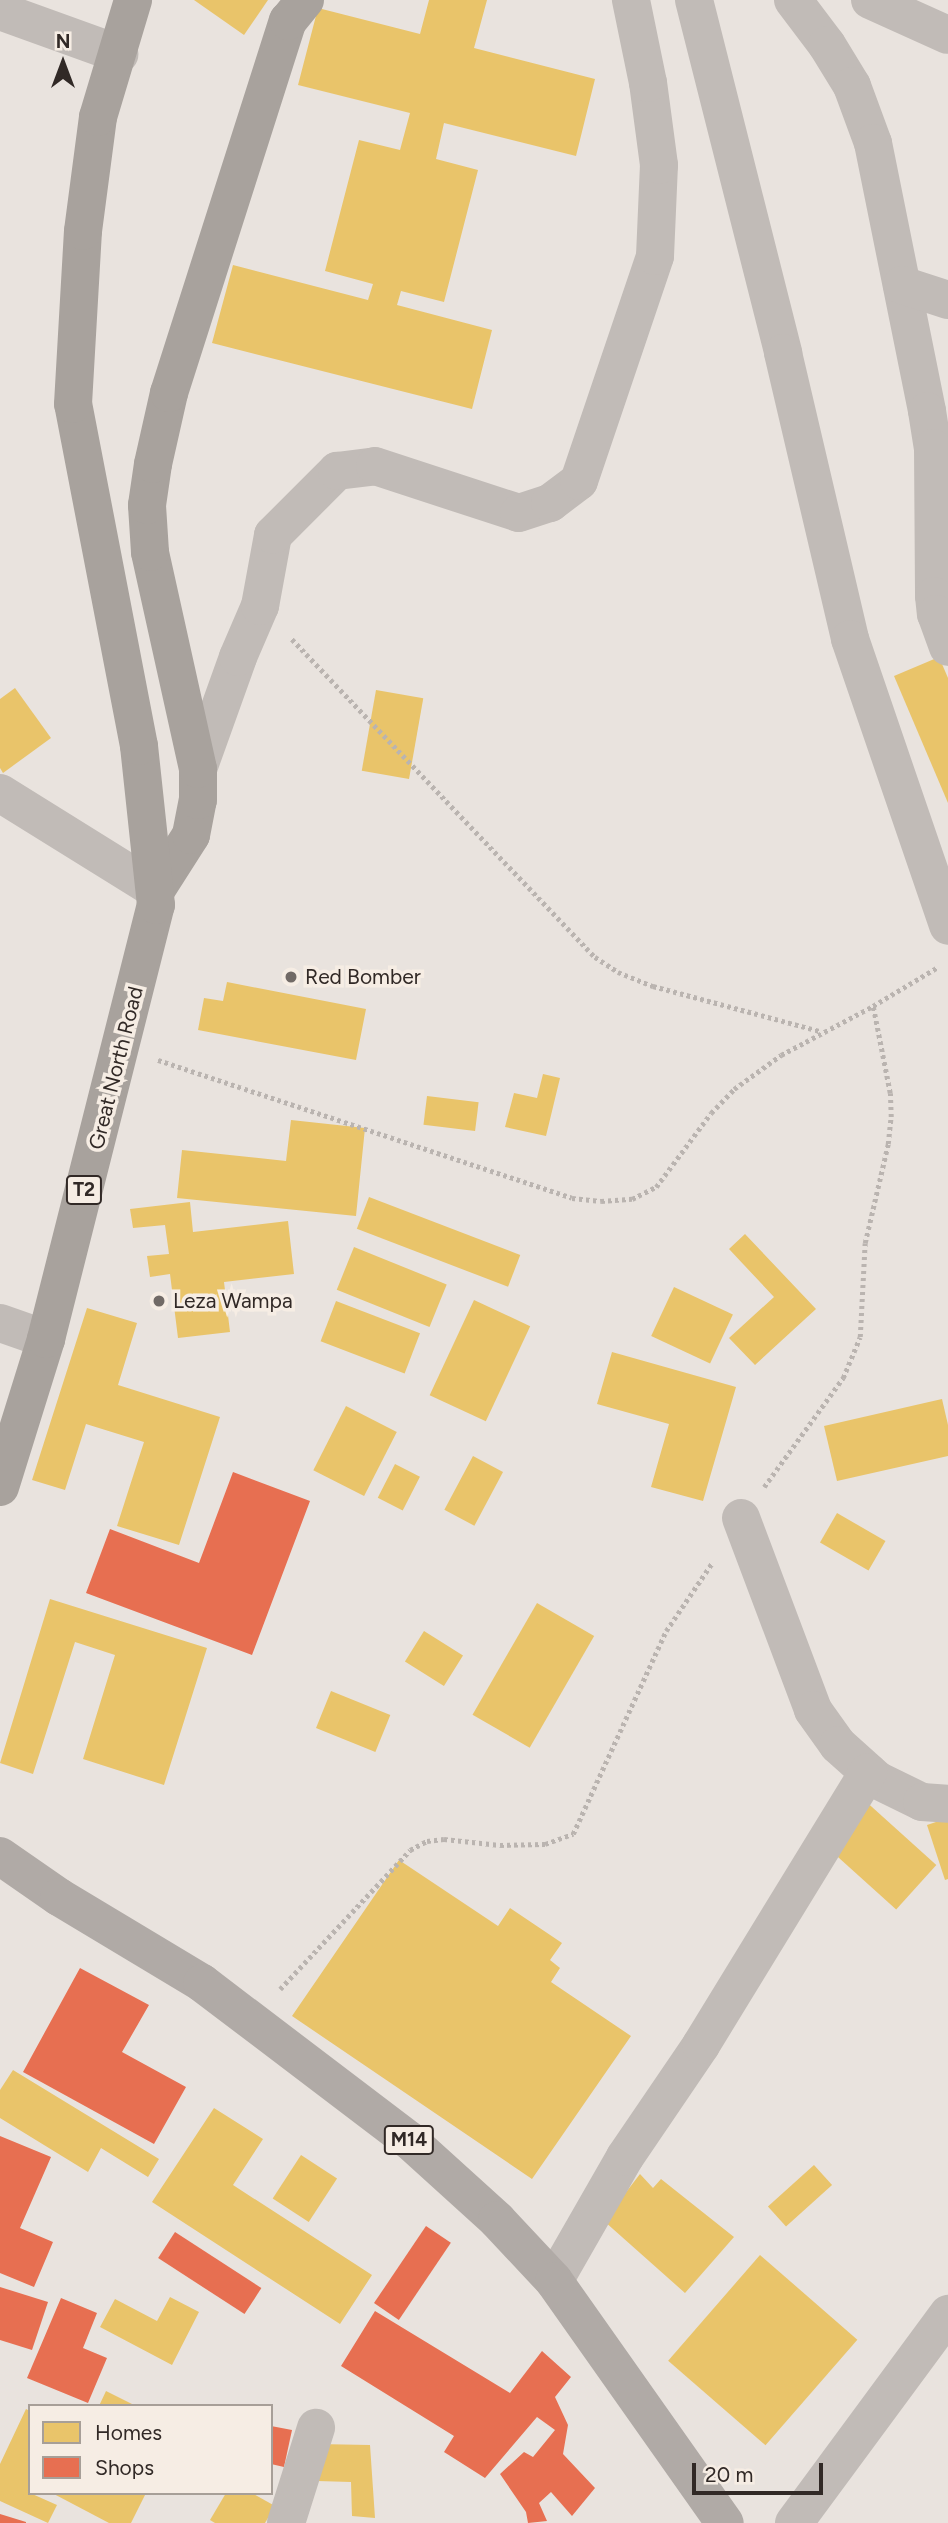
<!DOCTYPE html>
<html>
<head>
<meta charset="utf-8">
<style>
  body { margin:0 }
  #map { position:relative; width:948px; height:2523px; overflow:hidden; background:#e9e3de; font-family:Figtree,sans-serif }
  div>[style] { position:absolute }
  .homes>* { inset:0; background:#e9c46a; transform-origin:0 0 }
  .shops>* { inset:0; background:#e76f51; transform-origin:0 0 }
  .path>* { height:4.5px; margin-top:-2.25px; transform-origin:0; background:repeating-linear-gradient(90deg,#bab4b0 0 3.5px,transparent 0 7px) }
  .minor>* { height:38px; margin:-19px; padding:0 19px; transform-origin:19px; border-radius:19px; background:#c1bbb7 }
  .major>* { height:38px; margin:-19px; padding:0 19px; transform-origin:19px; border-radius:19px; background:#b0aaa6 }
  .highway>* { height:38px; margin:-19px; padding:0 19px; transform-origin:19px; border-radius:19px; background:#a8a29d }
  .dots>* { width:19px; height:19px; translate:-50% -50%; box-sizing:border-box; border:4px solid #f6ede4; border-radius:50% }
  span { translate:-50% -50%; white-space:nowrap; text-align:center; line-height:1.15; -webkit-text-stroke:7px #f6ede4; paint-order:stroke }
  .shield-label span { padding:2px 5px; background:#f6ede4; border:2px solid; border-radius:5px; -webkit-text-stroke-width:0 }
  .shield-label { font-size:19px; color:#312926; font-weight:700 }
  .poi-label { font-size:21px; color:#312926 }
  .left { translate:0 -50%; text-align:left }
  .street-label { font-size:21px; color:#312926 }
  .legend { position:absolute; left:28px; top:2404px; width:245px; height:91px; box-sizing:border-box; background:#f6ede4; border:2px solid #a79f98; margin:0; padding:9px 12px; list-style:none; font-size:21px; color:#312926 }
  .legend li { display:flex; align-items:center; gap:14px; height:35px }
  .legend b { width:35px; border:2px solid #a79f98 }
  .north { position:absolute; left:28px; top:28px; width:70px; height:70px; -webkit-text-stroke:5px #f6ede4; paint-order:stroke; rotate:0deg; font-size:19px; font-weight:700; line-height:28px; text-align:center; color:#312926 }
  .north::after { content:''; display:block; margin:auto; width:24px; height:32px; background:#312926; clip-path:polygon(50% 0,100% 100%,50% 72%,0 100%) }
  .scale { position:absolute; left:692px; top:2463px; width:131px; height:32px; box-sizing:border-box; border:4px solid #312926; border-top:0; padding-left:9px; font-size:21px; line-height:24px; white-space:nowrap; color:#312926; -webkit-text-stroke:5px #f6ede4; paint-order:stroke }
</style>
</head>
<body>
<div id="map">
  <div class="homes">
    <div style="clip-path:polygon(194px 0,268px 0,244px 35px)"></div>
    <div style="clip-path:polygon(429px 0,487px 0,474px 48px,595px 79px,576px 156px,444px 123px,436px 159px,478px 170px,444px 302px,401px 291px,397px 305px,492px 330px,472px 409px,212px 343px,233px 265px,368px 300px,373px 284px,325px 271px,359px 140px,400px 150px,410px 113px,298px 85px,318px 8px,420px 34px)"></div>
    <div style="clip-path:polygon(939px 657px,948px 678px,948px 803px,894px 676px)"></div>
    <div style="clip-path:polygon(15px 688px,51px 738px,3px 773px,0 768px,0 699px)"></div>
    <div style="left:376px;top:690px;width:48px;height:82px;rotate:10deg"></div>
    <div style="clip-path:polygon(227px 982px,366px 1009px,356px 1060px,198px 1030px,204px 998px,223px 1001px)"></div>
    <div style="clip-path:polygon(543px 1074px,560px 1078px,546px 1136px,505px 1127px,514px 1093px,537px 1098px)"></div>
    <div style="left:427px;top:1096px;width:52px;height:29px;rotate:7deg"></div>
    <div style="clip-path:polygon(291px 1120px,365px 1128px,356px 1216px,177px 1198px,182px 1150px,286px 1161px)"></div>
    <div style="left:369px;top:1197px;width:162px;height:34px;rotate:21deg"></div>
    <div style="clip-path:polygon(190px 1202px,193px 1232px,288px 1221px,294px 1274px,224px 1282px,230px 1332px,178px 1338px,170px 1274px,150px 1277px,147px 1256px,169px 1254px,165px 1225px,133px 1228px,130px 1209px)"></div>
    <div style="clip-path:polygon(745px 1234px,816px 1309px,755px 1365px,729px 1338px,774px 1297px,729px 1249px)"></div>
    <div style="left:354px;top:1247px;width:100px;height:46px;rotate:22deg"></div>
    <div style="left:674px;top:1287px;width:65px;height:54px;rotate:25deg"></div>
    <div style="left:474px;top:1300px;width:62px;height:105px;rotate:25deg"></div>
    <div style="left:336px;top:1301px;width:90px;height:43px;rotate:21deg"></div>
    <div style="clip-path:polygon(87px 1308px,137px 1323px,118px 1385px,220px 1417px,179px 1545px,117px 1526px,144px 1442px,86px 1424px,65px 1490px,32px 1480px)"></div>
    <div style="clip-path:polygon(612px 1352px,736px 1387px,703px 1501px,651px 1487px,669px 1424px,597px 1404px)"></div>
    <div style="clip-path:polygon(942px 1399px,948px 1425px,948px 1456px,837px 1481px,824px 1426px)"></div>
    <div style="left:346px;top:1406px;width:57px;height:72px;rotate:27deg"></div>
    <div style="left:473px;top:1456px;width:34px;height:61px;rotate:28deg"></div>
    <div style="left:395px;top:1464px;width:28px;height:38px;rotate:27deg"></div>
    <div style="left:837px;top:1513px;width:56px;height:34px;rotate:30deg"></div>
    <div style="clip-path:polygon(50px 1599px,207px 1648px,164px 1785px,83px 1759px,115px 1655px,75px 1642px,33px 1774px,0 1763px)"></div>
    <div style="left:537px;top:1603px;width:66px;height:129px;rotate:30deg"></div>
    <div style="left:424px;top:1631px;width:46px;height:36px;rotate:32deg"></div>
    <div style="left:331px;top:1691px;width:64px;height:40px;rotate:22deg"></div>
    <div style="left:862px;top:1798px;width:100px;height:60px;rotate:42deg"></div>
    <div style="clip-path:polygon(948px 1818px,948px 1879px,945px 1880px,927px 1825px)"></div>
    <div style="clip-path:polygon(399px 1860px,498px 1926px,510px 1908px,562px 1943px,550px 1960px,560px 1968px,551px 1982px,631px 2036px,532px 2179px,292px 2016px)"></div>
    <div style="clip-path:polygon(13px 2070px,159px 2159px,148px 2177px,101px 2148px,88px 2172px,0 2118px,0 2090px)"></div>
    <div style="clip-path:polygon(214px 2108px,263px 2139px,233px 2185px,372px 2275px,340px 2324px,152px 2202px)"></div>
    <div style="left:301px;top:2155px;width:43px;height:52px;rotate:33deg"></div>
    <div style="left:814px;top:2165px;width:27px;height:62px;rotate:48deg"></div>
    <div style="clip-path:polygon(640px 2174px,653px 2188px,661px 2179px,734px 2237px,685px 2293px,604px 2221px)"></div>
    <div style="left:760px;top:2255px;width:129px;height:140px;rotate:41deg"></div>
    <div style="clip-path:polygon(170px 2297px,199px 2312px,172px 2365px,100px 2327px,115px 2299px,157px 2321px)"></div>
    <div style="clip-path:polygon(106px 2391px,136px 2406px,99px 2406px)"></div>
    <div style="clip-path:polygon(26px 2409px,30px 2411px,30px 2493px,57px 2505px,48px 2523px,0 2501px,0 2464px)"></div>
    <div style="clip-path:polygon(317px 2444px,370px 2445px,375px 2518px,352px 2516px,351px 2482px,317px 2481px)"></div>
    <div style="clip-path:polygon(52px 2493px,146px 2493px,131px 2523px,109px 2523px)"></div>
    <div style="clip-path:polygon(226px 2493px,252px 2493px,275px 2506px,265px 2523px,215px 2523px,210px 2520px)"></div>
  </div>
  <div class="shops">
    <div style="clip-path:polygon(233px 1472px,310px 1501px,252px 1655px,86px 1593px,110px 1529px,199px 1563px)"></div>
    <div style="clip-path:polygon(80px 1968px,149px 2005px,122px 2052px,186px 2087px,154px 2144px,23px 2072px)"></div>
    <div style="clip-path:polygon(0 2136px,51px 2157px,20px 2228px,53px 2242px,34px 2287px,0 2273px)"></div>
    <div style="left:426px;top:2226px;width:30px;height:93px;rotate:34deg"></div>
    <div style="left:175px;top:2232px;width:103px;height:31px;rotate:33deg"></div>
    <div style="clip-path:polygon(0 2287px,48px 2302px,32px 2350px,0 2340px)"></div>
    <div style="clip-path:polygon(61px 2298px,97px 2313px,83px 2348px,107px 2358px,88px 2403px,27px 2378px)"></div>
    <div style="clip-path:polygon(375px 2311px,510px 2393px,542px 2351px,571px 2377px,555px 2397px,568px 2425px,563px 2454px,595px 2488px,572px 2516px,551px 2492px,539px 2503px,547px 2521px,528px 2523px,526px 2512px,500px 2474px,524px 2452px,533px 2457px,555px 2430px,537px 2417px,485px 2478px,444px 2452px,454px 2436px,341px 2366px)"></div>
    <div style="clip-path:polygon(271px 2426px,292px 2430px,284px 2467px,271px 2464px)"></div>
    <div style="clip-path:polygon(0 2514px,26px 2522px,26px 2523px,0 2523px)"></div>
  </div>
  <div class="path">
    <div style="left:292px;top:639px;width:439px;rotate:46.4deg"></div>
    <div style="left:595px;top:957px;width:27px;rotate:33deg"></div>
    <div style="left:618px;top:972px;width:38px;rotate:22deg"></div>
    <div style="left:653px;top:986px;width:173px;rotate:15.1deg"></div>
    <div style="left:158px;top:1060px;width:436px;rotate:18.4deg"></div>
    <div style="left:572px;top:1198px;width:29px;rotate:6deg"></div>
    <div style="left:601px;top:1201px;width:31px;rotate:-4deg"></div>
    <div style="left:632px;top:1199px;width:27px;rotate:-27deg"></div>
    <div style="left:656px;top:1187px;width:92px;rotate:-53.4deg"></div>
    <div style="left:711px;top:1113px;width:33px;rotate:-46deg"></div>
    <div style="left:734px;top:1089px;width:58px;rotate:-35.9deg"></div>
    <div style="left:781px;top:1055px;width:104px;rotate:-28deg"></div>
    <div style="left:873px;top:1006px;width:76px;rotate:-31deg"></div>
    <div style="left:764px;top:1487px;width:135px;rotate:-54.1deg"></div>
    <div style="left:843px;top:1378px;width:44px;rotate:-67.5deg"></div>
    <div style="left:860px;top:1337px;width:94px;rotate:-87deg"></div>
    <div style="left:865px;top:1243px;width:102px;rotate:-76.9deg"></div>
    <div style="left:888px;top:1144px;width:27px;rotate:-84deg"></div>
    <div style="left:891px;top:1117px;width:24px;rotate:-92deg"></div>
    <div style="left:890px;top:1093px;width:89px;rotate:-101.1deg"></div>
    <div style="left:280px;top:1989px;width:190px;rotate:-46.9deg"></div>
    <div style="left:410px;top:1850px;width:19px;rotate:-28deg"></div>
    <div style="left:427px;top:1841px;width:17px;rotate:-7deg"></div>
    <div style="left:444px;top:1839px;width:56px;rotate:6.1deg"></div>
    <div style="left:500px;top:1845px;width:45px;rotate:-1.3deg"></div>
    <div style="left:545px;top:1844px;width:30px;rotate:-20deg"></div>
    <div style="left:573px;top:1834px;width:223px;rotate:-65.4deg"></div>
    <div style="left:666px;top:1631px;width:82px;rotate:-55.9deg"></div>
  </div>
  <div class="minor">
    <div style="left:694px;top:0;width:364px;rotate:75.8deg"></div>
    <div style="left:783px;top:353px;width:294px;rotate:76.8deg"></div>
    <div style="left:850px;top:639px;width:303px;rotate:71.1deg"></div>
    <div style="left:793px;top:0;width:56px;rotate:52.9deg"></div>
    <div style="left:827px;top:45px;width:48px;rotate:58.6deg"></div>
    <div style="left:852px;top:86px;width:61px;rotate:69.8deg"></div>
    <div style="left:873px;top:143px;width:273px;rotate:78.6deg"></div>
    <div style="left:927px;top:411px;width:37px;rotate:81deg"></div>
    <div style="left:933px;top:448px;width:148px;rotate:89.6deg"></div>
    <div style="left:934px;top:596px;width:18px;rotate:84deg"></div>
    <div style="left:936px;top:614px;width:35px;rotate:70deg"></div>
    <div style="left:870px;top:0;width:85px;rotate:24.2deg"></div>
    <div style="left:0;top:11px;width:127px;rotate:19.9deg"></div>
    <div style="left:902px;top:285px;width:48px;rotate:18.1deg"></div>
    <div style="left:198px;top:769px;width:119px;rotate:-70.3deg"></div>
    <div style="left:238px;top:657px;width:56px;rotate:-66.7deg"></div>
    <div style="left:260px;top:606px;width:72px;rotate:-79.6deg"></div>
    <div style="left:273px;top:535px;width:91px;rotate:-45deg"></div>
    <div style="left:337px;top:471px;width:38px;rotate:-7deg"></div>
    <div style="left:375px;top:466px;width:151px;rotate:18.1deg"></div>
    <div style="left:519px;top:513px;width:33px;rotate:-18deg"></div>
    <div style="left:550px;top:503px;width:36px;rotate:-37deg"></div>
    <div style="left:579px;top:481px;width:237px;rotate:-71.3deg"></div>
    <div style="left:655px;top:256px;width:91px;rotate:-87.5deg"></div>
    <div style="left:659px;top:165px;width:83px;rotate:-97.6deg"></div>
    <div style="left:648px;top:83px;width:85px;rotate:-101.6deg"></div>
    <div style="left:0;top:793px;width:184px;rotate:31.9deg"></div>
    <div style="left:0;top:1323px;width:49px;rotate:19.2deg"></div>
    <div style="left:741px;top:1518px;width:205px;rotate:69.4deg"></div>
    <div style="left:813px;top:1710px;width:43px;rotate:54.5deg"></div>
    <div style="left:838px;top:1745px;width:52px;rotate:41.9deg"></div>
    <div style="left:877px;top:1780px;width:50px;rotate:26.1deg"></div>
    <div style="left:922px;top:1802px;width:26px;rotate:4deg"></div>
    <div style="left:554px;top:2281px;width:143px;rotate:-60.2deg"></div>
    <div style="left:625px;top:2157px;width:135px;rotate:-55.8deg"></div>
    <div style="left:701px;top:2045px;width:320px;rotate:-58.5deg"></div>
    <div style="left:286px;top:2523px;width:100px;rotate:-72.5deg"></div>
    <div style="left:794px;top:2523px;width:260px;rotate:-53.6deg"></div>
  </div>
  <div class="major">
    <div style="left:0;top:1856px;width:72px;rotate:34.8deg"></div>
    <div style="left:59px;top:1897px;width:167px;rotate:31deg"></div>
    <div style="left:202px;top:1983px;width:261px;rotate:37.2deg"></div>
    <div style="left:410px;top:2141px;width:118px;rotate:42.2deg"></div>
    <div style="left:497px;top:2220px;width:83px;rotate:46.9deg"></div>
    <div style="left:554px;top:2281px;width:296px;rotate:54.8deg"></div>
  </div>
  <div class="highway">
    <div style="left:156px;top:890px;width:65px;rotate:-57.5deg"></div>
    <div style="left:191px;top:835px;width:36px;rotate:-79deg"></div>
    <div style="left:198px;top:800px;width:31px;rotate:-90deg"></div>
    <div style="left:198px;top:769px;width:222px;rotate:-102.5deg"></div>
    <div style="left:150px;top:552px;width:47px;rotate:-93.7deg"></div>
    <div style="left:147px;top:505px;width:41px;rotate:-81.7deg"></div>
    <div style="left:153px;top:464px;width:73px;rotate:-77.3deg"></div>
    <div style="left:169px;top:393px;width:391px;rotate:-72.3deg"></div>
    <div style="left:288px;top:21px;width:27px;rotate:-51deg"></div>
    <div style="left:0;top:1487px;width:155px;rotate:-72.7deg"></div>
    <div style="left:46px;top:1339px;width:448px;rotate:-75.8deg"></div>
    <div style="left:156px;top:905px;width:160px;rotate:-96.1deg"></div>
    <div style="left:139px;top:746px;width:348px;rotate:-100.9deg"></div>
    <div style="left:73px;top:404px;width:173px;rotate:-86.7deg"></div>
    <div style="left:83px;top:231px;width:115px;rotate:-82.5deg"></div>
    <div style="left:98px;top:117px;width:122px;rotate:-73.3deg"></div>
  </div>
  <div class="dots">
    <div style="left:291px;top:977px;background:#716a66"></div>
    <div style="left:159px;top:1301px;background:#716a66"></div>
  </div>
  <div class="shield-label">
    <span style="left:84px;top:1190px">T2</span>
    <span style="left:409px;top:2140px">M14</span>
  </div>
  <div class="poi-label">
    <span class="left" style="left:305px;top:977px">Red Bomber</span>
    <span class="left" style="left:173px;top:1301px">Leza Wampa</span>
  </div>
  <div class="street-label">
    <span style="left:116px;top:1068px;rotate:-76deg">Great North Road</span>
  </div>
  <ul class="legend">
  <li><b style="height:19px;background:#e9c46a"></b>Homes</li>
  <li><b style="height:19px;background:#e76f51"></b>Shops</li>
  </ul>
  <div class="north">N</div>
  <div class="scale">20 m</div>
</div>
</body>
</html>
